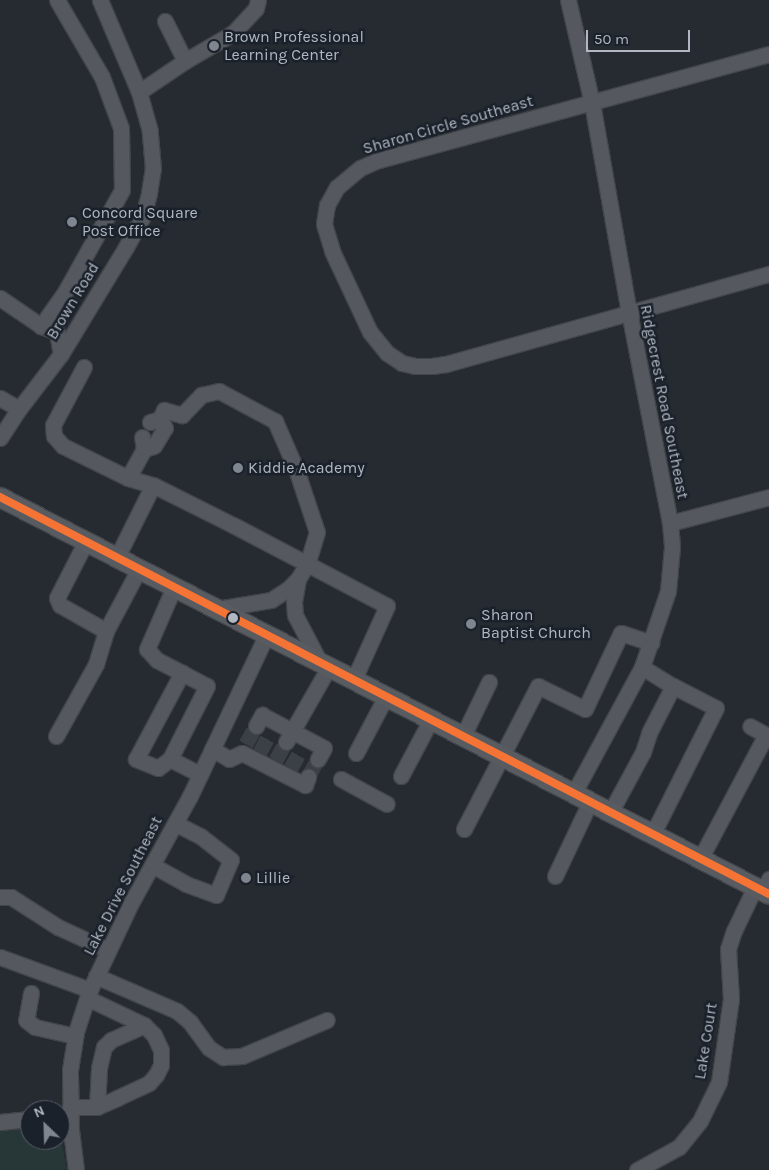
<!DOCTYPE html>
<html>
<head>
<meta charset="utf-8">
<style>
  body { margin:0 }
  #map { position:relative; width:769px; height:1170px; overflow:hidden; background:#262b31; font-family:Karla,sans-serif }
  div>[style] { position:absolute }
  .green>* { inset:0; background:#273637 }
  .minor-tunnel>* { height:15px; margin-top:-7.5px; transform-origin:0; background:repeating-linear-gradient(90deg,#3b4047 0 15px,transparent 0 23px) }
  .roads { filter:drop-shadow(1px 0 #42464a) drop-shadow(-1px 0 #42464a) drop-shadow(0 1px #42464a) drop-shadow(0 -1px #42464a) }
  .minor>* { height:15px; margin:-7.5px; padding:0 7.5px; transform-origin:7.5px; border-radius:7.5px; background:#55595f }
  .major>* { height:19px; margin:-9.5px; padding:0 9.5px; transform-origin:9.5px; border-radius:9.5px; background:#585b60 }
  .bus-1>* { height:8px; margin:-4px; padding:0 4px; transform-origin:4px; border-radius:4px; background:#f57335 }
  .dots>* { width:14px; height:14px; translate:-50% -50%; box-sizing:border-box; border:2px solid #1b212a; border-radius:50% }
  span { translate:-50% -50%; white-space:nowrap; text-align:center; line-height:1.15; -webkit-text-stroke:5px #1b212a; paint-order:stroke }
  .poi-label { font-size:16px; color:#b0b7c2 }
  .left { translate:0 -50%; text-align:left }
  .street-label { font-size:16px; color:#b0b7c2 }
  .north { position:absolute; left:20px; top:1100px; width:50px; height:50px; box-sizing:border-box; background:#1b212a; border:1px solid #575d67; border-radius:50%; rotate:336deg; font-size:14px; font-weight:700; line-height:20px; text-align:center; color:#b0b7c2 }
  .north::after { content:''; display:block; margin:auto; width:18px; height:22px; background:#80868f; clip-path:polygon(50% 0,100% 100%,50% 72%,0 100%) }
  .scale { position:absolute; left:586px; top:30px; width:104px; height:22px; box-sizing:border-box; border:2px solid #b0b7c2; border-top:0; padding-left:6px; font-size:15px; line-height:18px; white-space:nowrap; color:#b0b7c2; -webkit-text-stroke:4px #1b212a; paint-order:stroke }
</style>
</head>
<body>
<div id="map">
  <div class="green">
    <div style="clip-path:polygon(30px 1127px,30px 1140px,60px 1140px,60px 1133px,67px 1170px,0 1170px,0 1129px)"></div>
  </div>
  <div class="minor-tunnel">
    <div style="left:246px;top:744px;width:21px;rotate:-61deg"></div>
    <div style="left:260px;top:752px;width:21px;rotate:-62deg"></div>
    <div style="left:276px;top:760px;width:21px;rotate:-61deg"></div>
    <div style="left:291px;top:768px;width:21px;rotate:-61deg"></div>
    <div style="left:308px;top:777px;width:21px;rotate:-61deg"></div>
  </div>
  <div class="roads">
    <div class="minor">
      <div style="left:57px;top:0;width:89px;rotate:59.7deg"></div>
      <div style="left:102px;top:77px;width:54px;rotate:69.6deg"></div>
      <div style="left:121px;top:128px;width:62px;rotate:89.1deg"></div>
      <div style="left:122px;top:190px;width:117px;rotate:119.2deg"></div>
      <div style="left:65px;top:292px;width:42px;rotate:125.2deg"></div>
      <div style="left:41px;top:326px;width:17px;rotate:21deg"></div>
      <div style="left:57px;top:332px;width:22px;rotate:80deg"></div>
      <div style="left:568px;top:0;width:106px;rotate:76.9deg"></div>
      <div style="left:592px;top:103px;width:212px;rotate:80deg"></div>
      <div style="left:629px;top:312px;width:215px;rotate:79deg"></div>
      <div style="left:670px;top:523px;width:24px;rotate:85deg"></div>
      <div style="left:672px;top:547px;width:44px;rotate:95.2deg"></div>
      <div style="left:668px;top:591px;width:80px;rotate:108.9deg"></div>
      <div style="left:642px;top:667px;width:143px;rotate:118.4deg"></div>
      <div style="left:165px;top:21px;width:45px;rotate:63.4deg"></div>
      <div style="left:769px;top:54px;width:407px;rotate:164.8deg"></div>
      <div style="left:376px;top:161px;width:17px;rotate:156deg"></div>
      <div style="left:360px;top:168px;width:30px;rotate:140deg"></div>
      <div style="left:337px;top:187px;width:21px;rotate:119deg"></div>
      <div style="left:327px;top:205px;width:19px;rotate:99deg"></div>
      <div style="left:324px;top:224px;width:28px;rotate:73deg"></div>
      <div style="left:332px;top:251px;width:89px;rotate:64.9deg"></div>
      <div style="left:370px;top:332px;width:27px;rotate:51deg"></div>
      <div style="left:387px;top:353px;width:18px;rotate:34deg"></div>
      <div style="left:402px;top:363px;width:13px;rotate:13deg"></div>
      <div style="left:415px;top:366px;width:17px"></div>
      <div style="left:432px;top:366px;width:14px;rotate:-8deg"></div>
      <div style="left:446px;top:364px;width:335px;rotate:-15.6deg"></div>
      <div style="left:139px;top:92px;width:55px;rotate:-34deg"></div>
      <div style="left:185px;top:61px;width:56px;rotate:-30.3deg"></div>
      <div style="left:233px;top:33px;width:34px;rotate:-47deg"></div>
      <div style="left:256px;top:8px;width:8px;rotate:-76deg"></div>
      <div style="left:0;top:298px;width:50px;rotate:34.3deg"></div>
      <div style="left:84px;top:367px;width:66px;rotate:118.1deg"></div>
      <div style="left:53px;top:425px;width:11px;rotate:85deg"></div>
      <div style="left:54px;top:436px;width:13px;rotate:48deg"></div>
      <div style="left:63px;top:446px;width:72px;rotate:26.2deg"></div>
      <div style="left:128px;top:478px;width:26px;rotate:16deg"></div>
      <div style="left:153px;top:485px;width:89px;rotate:26.6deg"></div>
      <div style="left:233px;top:525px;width:174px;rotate:27.7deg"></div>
      <div style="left:387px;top:606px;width:80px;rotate:114.3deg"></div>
      <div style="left:0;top:398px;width:22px;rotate:30deg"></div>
      <div style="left:150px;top:422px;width:10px;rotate:-17deg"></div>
      <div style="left:160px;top:419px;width:10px;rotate:-66deg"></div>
      <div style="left:164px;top:410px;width:19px;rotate:16deg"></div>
      <div style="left:182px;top:415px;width:28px;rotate:-46deg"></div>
      <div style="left:201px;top:395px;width:18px;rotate:-13deg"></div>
      <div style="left:219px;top:391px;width:64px;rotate:28.2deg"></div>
      <div style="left:275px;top:421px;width:52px;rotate:66.4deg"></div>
      <div style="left:296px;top:469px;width:66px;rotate:71.6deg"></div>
      <div style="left:317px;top:532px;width:34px;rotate:107deg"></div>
      <div style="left:307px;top:564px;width:17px;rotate:121deg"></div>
      <div style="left:298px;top:579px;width:23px;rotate:100deg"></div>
      <div style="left:294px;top:602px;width:13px;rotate:86deg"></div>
      <div style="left:295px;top:615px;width:52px;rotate:62.4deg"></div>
      <div style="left:0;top:438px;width:35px;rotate:-57deg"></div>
      <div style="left:19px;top:409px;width:69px;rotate:-52.6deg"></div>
      <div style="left:61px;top:354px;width:125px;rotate:-58.7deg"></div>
      <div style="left:126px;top:247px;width:35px;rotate:-61deg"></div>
      <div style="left:143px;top:216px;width:24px;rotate:-75deg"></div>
      <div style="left:149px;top:193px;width:24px;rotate:-81deg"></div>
      <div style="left:153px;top:169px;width:38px;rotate:-95deg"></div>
      <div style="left:150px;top:131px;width:41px;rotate:-105.8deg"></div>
      <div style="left:139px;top:92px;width:100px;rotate:-113deg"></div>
      <div style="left:144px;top:449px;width:10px;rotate:-17deg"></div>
      <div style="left:154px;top:446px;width:21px;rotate:-59deg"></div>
      <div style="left:165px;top:428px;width:10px;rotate:-119deg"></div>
      <div style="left:128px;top:478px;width:33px;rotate:-61deg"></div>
      <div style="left:144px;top:449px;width:12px;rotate:-99deg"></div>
      <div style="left:670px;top:523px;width:102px;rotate:-14.7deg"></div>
      <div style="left:86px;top:541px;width:64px;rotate:117deg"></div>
      <div style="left:57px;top:598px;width:8px;rotate:67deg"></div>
      <div style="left:60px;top:605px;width:53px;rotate:29.5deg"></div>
      <div style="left:106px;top:631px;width:70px;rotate:-62deg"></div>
      <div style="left:117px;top:557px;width:80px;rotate:-63.4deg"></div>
      <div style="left:174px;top:587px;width:68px;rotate:113.5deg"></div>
      <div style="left:147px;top:649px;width:15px;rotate:48deg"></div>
      <div style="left:157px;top:660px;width:56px;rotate:27.5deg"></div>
      <div style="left:207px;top:686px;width:82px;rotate:116.9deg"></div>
      <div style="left:170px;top:759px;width:34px;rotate:27deg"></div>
      <div style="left:217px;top:609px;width:55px;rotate:-9.5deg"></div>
      <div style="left:271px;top:600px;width:20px;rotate:-33deg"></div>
      <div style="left:288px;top:589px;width:14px;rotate:-45deg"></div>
      <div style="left:642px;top:667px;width:36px;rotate:32deg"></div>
      <div style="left:673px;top:686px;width:48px;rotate:27.1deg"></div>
      <div style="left:716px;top:708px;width:142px;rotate:116.7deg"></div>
      <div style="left:256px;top:726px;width:13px;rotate:-61deg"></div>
      <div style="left:262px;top:715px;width:70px;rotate:28deg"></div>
      <div style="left:324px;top:748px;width:13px;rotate:119deg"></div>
      <div style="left:56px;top:736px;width:82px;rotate:-60.9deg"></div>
      <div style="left:96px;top:664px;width:34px;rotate:-73deg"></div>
      <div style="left:463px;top:736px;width:60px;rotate:-64.3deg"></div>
      <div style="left:286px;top:742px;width:86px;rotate:-60.2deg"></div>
      <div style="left:212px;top:749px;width:20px;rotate:30deg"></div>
      <div style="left:229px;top:759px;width:14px;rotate:-25deg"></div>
      <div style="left:242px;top:753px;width:71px;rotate:26.9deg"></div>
      <div style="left:305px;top:785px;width:9px;rotate:-69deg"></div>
      <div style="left:356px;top:753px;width:64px;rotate:-62.2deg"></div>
      <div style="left:170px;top:759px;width:15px;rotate:143deg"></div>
      <div style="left:158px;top:768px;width:24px;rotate:-158deg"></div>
      <div style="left:136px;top:759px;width:98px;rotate:-61.9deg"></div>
      <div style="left:401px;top:776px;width:64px;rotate:-62.2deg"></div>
      <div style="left:341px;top:779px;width:52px;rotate:28.5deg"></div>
      <div style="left:610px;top:813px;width:69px;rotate:-61.6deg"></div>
      <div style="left:643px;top:752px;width:20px;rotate:-72deg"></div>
      <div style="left:649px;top:733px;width:53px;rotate:-62.9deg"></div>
      <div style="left:464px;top:829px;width:161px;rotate:-62.6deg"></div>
      <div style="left:538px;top:686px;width:52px;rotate:26.1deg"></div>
      <div style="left:585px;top:709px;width:84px;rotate:-64.7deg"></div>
      <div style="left:621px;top:633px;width:32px;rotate:18deg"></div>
      <div style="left:700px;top:859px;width:140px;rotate:-62deg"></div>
      <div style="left:766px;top:735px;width:18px;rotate:-151deg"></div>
      <div style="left:152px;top:865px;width:39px;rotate:29deg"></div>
      <div style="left:186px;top:884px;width:32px;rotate:20deg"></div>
      <div style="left:216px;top:895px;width:38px;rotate:-67deg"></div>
      <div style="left:231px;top:860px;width:39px;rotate:-142deg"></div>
      <div style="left:200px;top:836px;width:28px;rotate:-153deg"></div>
      <div style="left:555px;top:876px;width:82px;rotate:-64.7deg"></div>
      <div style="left:763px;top:890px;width:13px;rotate:-61deg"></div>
      <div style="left:0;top:897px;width:11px"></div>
      <div style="left:11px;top:897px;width:56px;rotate:32.6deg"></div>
      <div style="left:58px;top:927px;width:55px;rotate:24.7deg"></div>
      <div style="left:0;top:957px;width:96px;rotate:20.1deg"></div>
      <div style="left:96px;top:976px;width:88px;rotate:23.4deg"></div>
      <div style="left:177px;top:1011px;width:17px;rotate:40deg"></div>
      <div style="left:190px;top:1022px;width:32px;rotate:54deg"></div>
      <div style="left:209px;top:1048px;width:17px;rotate:33deg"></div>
      <div style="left:223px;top:1057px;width:19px;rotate:-3deg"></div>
      <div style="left:242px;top:1056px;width:92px;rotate:-23deg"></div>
      <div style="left:31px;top:993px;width:27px;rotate:100deg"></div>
      <div style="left:26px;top:1020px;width:11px;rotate:38deg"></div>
      <div style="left:35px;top:1027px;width:41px;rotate:12.7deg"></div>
      <div style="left:70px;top:1107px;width:27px"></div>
      <div style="left:97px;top:1107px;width:22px;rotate:-24deg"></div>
      <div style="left:117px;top:1098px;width:35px;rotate:-25deg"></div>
      <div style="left:149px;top:1083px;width:11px;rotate:-49deg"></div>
      <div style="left:156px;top:1075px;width:11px;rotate:-63deg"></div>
      <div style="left:161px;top:1065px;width:15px;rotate:-90deg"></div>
      <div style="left:161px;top:1050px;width:17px;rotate:-115deg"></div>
      <div style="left:154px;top:1035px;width:14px;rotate:-135deg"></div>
      <div style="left:144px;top:1025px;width:63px;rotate:-154.7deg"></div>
      <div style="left:97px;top:1107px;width:39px;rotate:-87deg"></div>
      <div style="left:99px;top:1068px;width:22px;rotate:-77deg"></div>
      <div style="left:104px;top:1047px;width:10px;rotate:-45deg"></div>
      <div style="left:111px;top:1040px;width:36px;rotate:-24deg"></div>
      <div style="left:0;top:1122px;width:30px;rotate:-6deg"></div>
      <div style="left:76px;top:1170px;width:40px;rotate:-97.1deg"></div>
      <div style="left:71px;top:1130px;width:60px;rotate:-91deg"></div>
      <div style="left:70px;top:1070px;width:38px;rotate:-81deg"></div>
      <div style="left:76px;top:1032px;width:40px;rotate:-72deg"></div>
      <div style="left:88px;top:994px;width:98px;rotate:-64.7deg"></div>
      <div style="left:130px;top:905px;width:124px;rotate:-61.2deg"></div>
      <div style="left:190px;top:796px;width:179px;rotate:-64.6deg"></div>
      <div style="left:637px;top:1170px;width:48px;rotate:-28.7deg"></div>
      <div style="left:679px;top:1147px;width:33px;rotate:-51deg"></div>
      <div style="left:700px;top:1121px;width:43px;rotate:-64deg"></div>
      <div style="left:719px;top:1082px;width:84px;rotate:-81.8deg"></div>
      <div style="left:731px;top:999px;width:50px;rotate:-93.4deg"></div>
      <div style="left:728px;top:949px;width:19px;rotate:-72deg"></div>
      <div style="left:734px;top:931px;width:49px;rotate:-64.5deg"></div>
    </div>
    <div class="major">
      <div style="left:0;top:497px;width:865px;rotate:27.31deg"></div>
    </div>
  </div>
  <div class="bus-1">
    <div style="left:0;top:497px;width:865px;rotate:27.31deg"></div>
  </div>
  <div class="dots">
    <div style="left:214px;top:46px;background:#80868f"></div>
    <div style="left:72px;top:222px;background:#80868f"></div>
    <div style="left:238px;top:468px;background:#80868f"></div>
    <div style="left:233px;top:618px;background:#b0b7c2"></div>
    <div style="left:471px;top:624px;background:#80868f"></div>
    <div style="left:246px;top:878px;background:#80868f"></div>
  </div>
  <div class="poi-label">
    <span class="left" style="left:224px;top:46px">Brown Professional<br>Learning Center</span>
    <span class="left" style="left:82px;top:222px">Concord Square<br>Post Office</span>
    <span class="left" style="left:248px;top:468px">Kiddie Academy</span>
    <span class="left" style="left:481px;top:624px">Sharon<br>Baptist Church</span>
    <span class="left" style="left:256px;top:878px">Lillie</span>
  </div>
  <div class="street-label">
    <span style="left:448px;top:125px;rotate:-16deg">Sharon Circle Southeast</span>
    <span style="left:73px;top:301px;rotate:-59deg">Brown Road</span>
    <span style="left:664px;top:402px;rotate:79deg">Ridgecrest Road Southeast</span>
    <span style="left:123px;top:886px;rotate:-63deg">Lake Drive Southeast</span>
    <span style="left:706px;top:1041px;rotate:-81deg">Lake Court</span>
  </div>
  <div class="north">N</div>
  <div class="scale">50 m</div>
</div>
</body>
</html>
